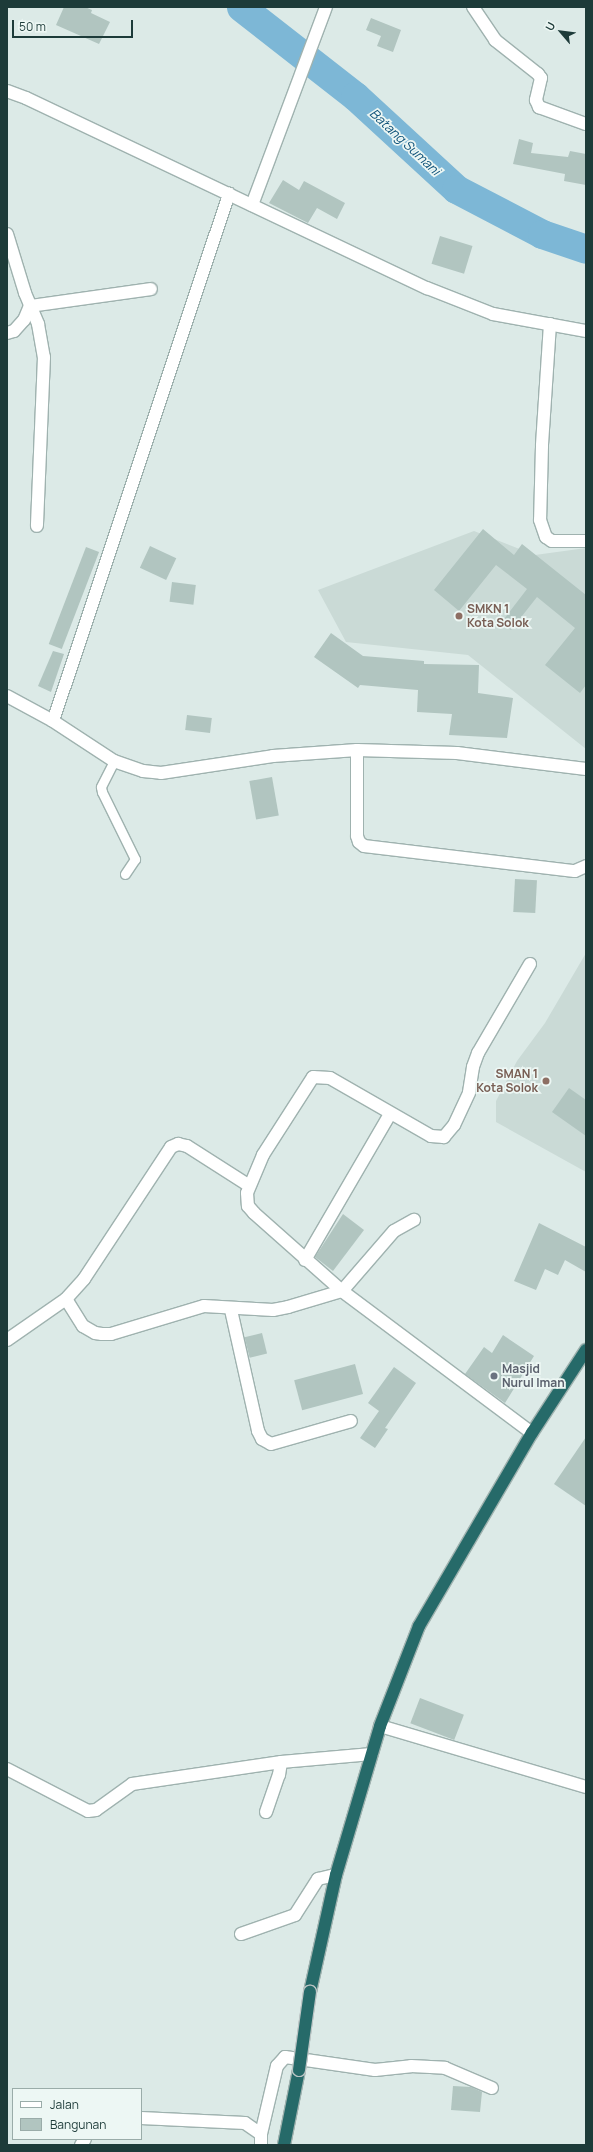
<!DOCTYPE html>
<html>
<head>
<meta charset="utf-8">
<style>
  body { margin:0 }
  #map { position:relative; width:593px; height:2152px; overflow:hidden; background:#dceae7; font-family:Manrope,sans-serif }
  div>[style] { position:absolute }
  .built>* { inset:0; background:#cadad6 }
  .river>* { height:29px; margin:-14.5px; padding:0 14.5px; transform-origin:14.5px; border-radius:14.5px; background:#7db7d6 }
  .building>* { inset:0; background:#b1c5c0; transform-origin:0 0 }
  .roads { filter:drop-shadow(1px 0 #9fb2af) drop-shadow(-1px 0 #9fb2af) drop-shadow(0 1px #9fb2af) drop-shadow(0 -1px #9fb2af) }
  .lane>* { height:9px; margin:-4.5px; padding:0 4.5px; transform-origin:4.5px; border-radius:4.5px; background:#fff }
  .street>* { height:12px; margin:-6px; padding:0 6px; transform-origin:6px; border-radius:6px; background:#fff }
  .highway>* { height:12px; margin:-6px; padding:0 6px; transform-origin:6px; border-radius:6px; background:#266a69 }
  .bridges { filter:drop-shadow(1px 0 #bbc4c4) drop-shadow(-1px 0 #bbc4c4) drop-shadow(0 1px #bbc4c4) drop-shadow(0 -1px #bbc4c4) }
  .highway-bridge>* { height:12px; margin:-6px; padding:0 6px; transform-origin:6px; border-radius:6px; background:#266a69 }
  .dots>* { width:11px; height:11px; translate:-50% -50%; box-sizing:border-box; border:2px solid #edf7f4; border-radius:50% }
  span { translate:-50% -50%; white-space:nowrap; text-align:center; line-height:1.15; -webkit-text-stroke:3.5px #edf7f4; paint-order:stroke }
  .education-label { font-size:12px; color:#785e54; font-weight:700 }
  .left { translate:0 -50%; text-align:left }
  .right { translate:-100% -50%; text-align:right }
  .worship-label { font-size:12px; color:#5b616d; font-weight:700 }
  .water-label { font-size:13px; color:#12557c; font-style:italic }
  .frame { position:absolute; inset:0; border:8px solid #1d3b39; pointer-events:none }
  .legend { position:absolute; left:12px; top:2088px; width:130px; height:52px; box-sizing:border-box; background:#edf7f4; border:1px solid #9aaca9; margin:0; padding:5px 7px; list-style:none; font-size:12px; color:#1d3b39 }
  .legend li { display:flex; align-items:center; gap:8px; height:20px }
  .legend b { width:20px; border:1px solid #9aaca9 }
  .north { position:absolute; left:541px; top:12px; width:40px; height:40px; -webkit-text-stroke:3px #edf7f4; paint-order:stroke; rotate:298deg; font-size:11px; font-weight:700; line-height:16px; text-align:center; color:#1d3b39 }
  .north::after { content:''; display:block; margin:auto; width:14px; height:18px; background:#1d3b39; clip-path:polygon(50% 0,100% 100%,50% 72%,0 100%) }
  .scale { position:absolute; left:12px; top:20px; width:121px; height:18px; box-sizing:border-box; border:2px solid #1d3b39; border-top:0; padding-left:5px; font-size:12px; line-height:14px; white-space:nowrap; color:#1d3b39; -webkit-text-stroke:3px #edf7f4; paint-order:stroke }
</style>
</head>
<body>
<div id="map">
  <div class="built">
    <div style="clip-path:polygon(474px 531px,535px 555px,586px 548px,586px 749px,468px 655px,346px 642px,318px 590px)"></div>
    <div style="clip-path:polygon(586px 953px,586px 1172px,496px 1122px,496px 1101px,517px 1061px,545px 1023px)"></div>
  </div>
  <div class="river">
    <div style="left:241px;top:7px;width:145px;rotate:38deg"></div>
    <div style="left:355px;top:96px;width:137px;rotate:42.6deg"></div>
    <div style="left:456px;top:189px;width:97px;rotate:27.6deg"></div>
    <div style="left:542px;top:234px;width:46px;rotate:18.8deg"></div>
  </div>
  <div class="building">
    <div style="clip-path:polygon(64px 7px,85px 7px,92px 10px,91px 13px,110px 22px,99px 44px,56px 25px)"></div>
    <div style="clip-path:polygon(371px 18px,401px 30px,393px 52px,377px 46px,381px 36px,366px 30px)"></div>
    <div style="clip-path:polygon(519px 139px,533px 143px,531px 153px,568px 157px,570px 151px,586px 154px,586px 185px,564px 181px,565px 174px,513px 164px)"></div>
    <div style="clip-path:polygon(283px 180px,299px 190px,304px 181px,345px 203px,337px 219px,317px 208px,308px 223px,269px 203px)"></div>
    <div style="left:440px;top:236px;width:34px;height:29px;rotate:17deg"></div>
    <div style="clip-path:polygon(483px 529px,514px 555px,522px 544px,586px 595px,586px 685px,580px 693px,545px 665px,575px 628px,537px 597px,511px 630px,501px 623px,527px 589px,496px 565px,459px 611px,434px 590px)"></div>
    <div style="left:150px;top:546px;width:29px;height:24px;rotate:25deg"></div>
    <div style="left:86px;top:547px;width:14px;height:104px;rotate:21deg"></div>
    <div style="left:172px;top:582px;width:24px;height:20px;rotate:7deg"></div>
    <div style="clip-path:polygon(331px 633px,363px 656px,424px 661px,424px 664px,479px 665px,478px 693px,513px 698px,507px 738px,449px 735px,452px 714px,417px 712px,418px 690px,360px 685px,358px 688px,314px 657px)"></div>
    <div style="clip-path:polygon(53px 651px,64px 654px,51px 692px,38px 686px)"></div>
    <div style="left:187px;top:715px;width:25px;height:15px;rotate:7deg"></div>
    <div style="left:272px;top:777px;width:39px;height:23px;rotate:80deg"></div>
    <div style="left:515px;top:879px;width:22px;height:33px;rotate:3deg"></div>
    <div style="clip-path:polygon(569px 1088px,586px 1100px,586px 1136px,552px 1112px)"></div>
    <div style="clip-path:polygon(343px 1214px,364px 1230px,333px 1271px,315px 1257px)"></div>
    <div style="clip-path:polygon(539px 1223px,586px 1247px,586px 1272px,565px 1260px,558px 1275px,545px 1269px,536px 1290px,514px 1281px)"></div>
    <div style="left:262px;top:1333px;width:21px;height:18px;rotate:76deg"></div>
    <div style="clip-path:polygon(503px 1335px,534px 1356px,505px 1403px,465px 1374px,484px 1347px,492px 1353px)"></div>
    <div style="left:355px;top:1364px;width:31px;height:63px;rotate:75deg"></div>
    <div style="clip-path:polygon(394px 1367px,416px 1383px,385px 1428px,388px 1429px,375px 1448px,360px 1438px,379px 1411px,368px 1403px)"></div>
    <div style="clip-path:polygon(586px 1437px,586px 1506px,554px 1484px)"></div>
    <div style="left:420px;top:1698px;width:47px;height:27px;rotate:21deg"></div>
    <div style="clip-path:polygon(453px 2086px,471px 2087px,482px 2092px,480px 2112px,451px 2110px)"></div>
  </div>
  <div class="roads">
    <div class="lane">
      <div style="left:114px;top:761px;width:29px;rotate:117deg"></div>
      <div style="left:101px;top:787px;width:5px;rotate:79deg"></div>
      <div style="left:102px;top:792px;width:75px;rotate:63.8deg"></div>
      <div style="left:135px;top:859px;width:18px;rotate:124deg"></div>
    </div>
    <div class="street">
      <div style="left:473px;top:7px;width:40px;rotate:56deg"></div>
      <div style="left:495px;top:40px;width:55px;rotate:38.3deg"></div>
      <div style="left:538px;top:74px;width:5px;rotate:53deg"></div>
      <div style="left:541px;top:78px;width:23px;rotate:103deg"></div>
      <div style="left:536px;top:100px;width:8px;rotate:67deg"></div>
      <div style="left:539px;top:107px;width:50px;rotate:19.9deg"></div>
      <div style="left:7px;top:91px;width:20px;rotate:20deg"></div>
      <div style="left:26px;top:98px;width:444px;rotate:25.4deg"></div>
      <div style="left:427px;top:288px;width:71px;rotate:21.5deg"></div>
      <div style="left:493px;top:314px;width:95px;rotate:10.4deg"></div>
      <div style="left:252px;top:205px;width:211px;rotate:-69.5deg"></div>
      <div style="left:7px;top:234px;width:62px;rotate:73deg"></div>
      <div style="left:25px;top:293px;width:34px;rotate:67deg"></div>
      <div style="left:38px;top:324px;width:34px;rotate:80deg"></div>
      <div style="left:44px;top:357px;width:169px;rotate:92.4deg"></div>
      <div style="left:550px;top:324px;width:122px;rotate:93.8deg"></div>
      <div style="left:542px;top:446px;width:74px;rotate:91.5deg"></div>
      <div style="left:540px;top:520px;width:18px;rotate:71deg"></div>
      <div style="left:546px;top:537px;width:7px;rotate:34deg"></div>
      <div style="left:552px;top:541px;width:34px"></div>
      <div style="left:7px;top:333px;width:7px;rotate:-16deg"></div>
      <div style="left:14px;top:331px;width:15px;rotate:-48deg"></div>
      <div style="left:24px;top:320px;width:15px;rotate:-67deg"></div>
      <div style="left:30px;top:306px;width:122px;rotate:-8deg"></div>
      <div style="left:7px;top:696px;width:52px;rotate:28.5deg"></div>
      <div style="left:53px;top:721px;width:73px;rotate:33.3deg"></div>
      <div style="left:114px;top:761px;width:31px;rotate:19deg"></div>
      <div style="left:143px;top:771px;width:18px;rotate:6deg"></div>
      <div style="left:161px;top:773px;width:113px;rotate:-8.6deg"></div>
      <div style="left:273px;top:756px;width:84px;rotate:-4.1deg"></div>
      <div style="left:357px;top:750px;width:100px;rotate:1.7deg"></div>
      <div style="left:457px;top:753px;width:130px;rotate:7.1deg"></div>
      <div style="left:53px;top:721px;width:556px;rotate:-71.53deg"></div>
      <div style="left:357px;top:750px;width:86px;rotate:90deg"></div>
      <div style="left:357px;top:836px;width:6px;rotate:72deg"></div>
      <div style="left:359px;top:842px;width:6px;rotate:39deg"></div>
      <div style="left:364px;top:846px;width:212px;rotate:6.8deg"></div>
      <div style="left:575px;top:871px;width:12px;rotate:-24deg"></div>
      <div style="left:530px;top:964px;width:103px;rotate:120.3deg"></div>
      <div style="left:478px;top:1053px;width:15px;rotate:110deg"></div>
      <div style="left:473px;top:1067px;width:26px;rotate:99deg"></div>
      <div style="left:469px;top:1093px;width:35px;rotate:115deg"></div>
      <div style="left:454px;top:1125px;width:16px;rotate:130deg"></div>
      <div style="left:444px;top:1137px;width:13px;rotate:-176deg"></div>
      <div style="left:431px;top:1136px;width:116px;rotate:-150.1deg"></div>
      <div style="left:330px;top:1078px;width:17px;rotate:-177deg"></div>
      <div style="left:313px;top:1077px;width:93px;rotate:122.7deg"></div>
      <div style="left:263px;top:1155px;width:41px;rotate:112.8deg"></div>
      <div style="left:247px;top:1193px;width:13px;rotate:86deg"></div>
      <div style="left:248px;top:1206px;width:9px;rotate:49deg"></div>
      <div style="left:254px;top:1213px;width:118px;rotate:41.6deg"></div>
      <div style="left:342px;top:1291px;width:237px;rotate:36.8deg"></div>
      <div style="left:305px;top:1260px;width:169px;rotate:-59.8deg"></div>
      <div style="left:66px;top:1299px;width:32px;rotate:58deg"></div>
      <div style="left:83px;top:1326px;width:14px;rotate:30deg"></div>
      <div style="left:95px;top:1333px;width:7px;rotate:8deg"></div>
      <div style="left:102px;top:1334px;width:9px"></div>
      <div style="left:111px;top:1334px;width:97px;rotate:-16.8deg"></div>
      <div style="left:204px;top:1306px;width:69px;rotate:3.3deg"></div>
      <div style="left:273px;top:1310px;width:15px;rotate:-11deg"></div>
      <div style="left:288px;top:1307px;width:56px;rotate:-16.5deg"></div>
      <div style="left:342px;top:1291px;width:79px;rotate:-49.1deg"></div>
      <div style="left:394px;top:1231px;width:23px;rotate:-29deg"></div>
      <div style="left:231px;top:1310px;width:124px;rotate:77.4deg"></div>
      <div style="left:258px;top:1431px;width:9px;rotate:63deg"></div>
      <div style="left:262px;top:1439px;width:10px;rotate:29deg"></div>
      <div style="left:271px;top:1444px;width:83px;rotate:-16deg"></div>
      <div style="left:7px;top:1340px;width:72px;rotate:-34.8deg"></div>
      <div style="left:66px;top:1299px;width:27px;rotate:-48deg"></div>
      <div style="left:84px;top:1279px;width:158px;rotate:-56.6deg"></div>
      <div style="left:171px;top:1147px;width:8px;rotate:-23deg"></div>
      <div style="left:178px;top:1144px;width:9px;rotate:13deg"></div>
      <div style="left:187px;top:1146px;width:72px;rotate:32.6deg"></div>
      <div style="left:380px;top:1726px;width:215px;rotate:16.5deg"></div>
      <div style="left:7px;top:1769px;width:91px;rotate:27.4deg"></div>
      <div style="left:88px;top:1811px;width:8px;rotate:-7deg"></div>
      <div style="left:96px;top:1810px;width:44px;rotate:-35.8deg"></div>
      <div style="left:132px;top:1784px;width:151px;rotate:-8.4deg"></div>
      <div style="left:266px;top:1812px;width:39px;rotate:-71deg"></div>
      <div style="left:279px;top:1775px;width:13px;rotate:-81deg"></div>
      <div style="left:281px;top:1762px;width:91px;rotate:-5deg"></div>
      <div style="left:241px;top:1934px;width:57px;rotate:-19.4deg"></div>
      <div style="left:295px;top:1915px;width:43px;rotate:-57.4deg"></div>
      <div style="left:318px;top:1879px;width:18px;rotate:-13deg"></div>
      <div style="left:141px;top:2118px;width:104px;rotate:2.8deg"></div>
      <div style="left:245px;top:2123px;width:19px;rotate:35deg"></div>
      <div style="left:261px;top:2134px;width:11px;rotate:90deg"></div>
      <div style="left:261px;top:2134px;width:70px;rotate:-76.8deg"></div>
      <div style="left:277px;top:2066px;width:12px;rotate:-48deg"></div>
      <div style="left:285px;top:2057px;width:91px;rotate:8.2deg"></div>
      <div style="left:375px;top:2070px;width:36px;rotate:-6deg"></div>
      <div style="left:411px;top:2066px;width:34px;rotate:3deg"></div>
      <div style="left:445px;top:2068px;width:51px;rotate:23.1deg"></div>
      <div style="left:81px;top:2145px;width:7px;rotate:-56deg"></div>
    </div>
    <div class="highway">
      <div style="left:310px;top:1992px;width:120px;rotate:-77.5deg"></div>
      <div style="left:336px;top:1875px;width:155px;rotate:-73.5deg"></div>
      <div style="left:380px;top:1726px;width:107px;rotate:-68.7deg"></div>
      <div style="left:419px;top:1626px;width:224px;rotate:-59.7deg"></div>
      <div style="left:532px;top:1433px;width:99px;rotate:-57deg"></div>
      <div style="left:284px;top:2145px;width:76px;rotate:-78.7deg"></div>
    </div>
  </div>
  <div class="bridges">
    <div class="highway-bridge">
      <div style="left:299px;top:2070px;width:79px;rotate:-82deg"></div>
    </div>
  </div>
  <div class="dots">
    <div style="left:459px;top:616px;background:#8d6e63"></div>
    <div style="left:546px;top:1081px;background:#8d6e63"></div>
    <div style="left:494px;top:1376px;background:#6b7280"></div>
  </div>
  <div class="education-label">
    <span class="left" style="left:467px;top:616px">SMKN 1<br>Kota Solok</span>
    <span class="right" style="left:538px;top:1081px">SMAN 1<br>Kota Solok</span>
  </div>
  <div class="worship-label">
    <span class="left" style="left:502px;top:1376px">Masjid<br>Nurul Iman</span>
  </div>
  <div class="water-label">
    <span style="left:405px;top:142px;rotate:43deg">Batang Sumani</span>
  </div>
  <div class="frame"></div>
  <ul class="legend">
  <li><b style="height:5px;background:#fff"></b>Jalan</li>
  <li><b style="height:11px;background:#b1c5c0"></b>Bangunan</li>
  </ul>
  <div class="north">U</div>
  <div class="scale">50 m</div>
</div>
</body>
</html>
